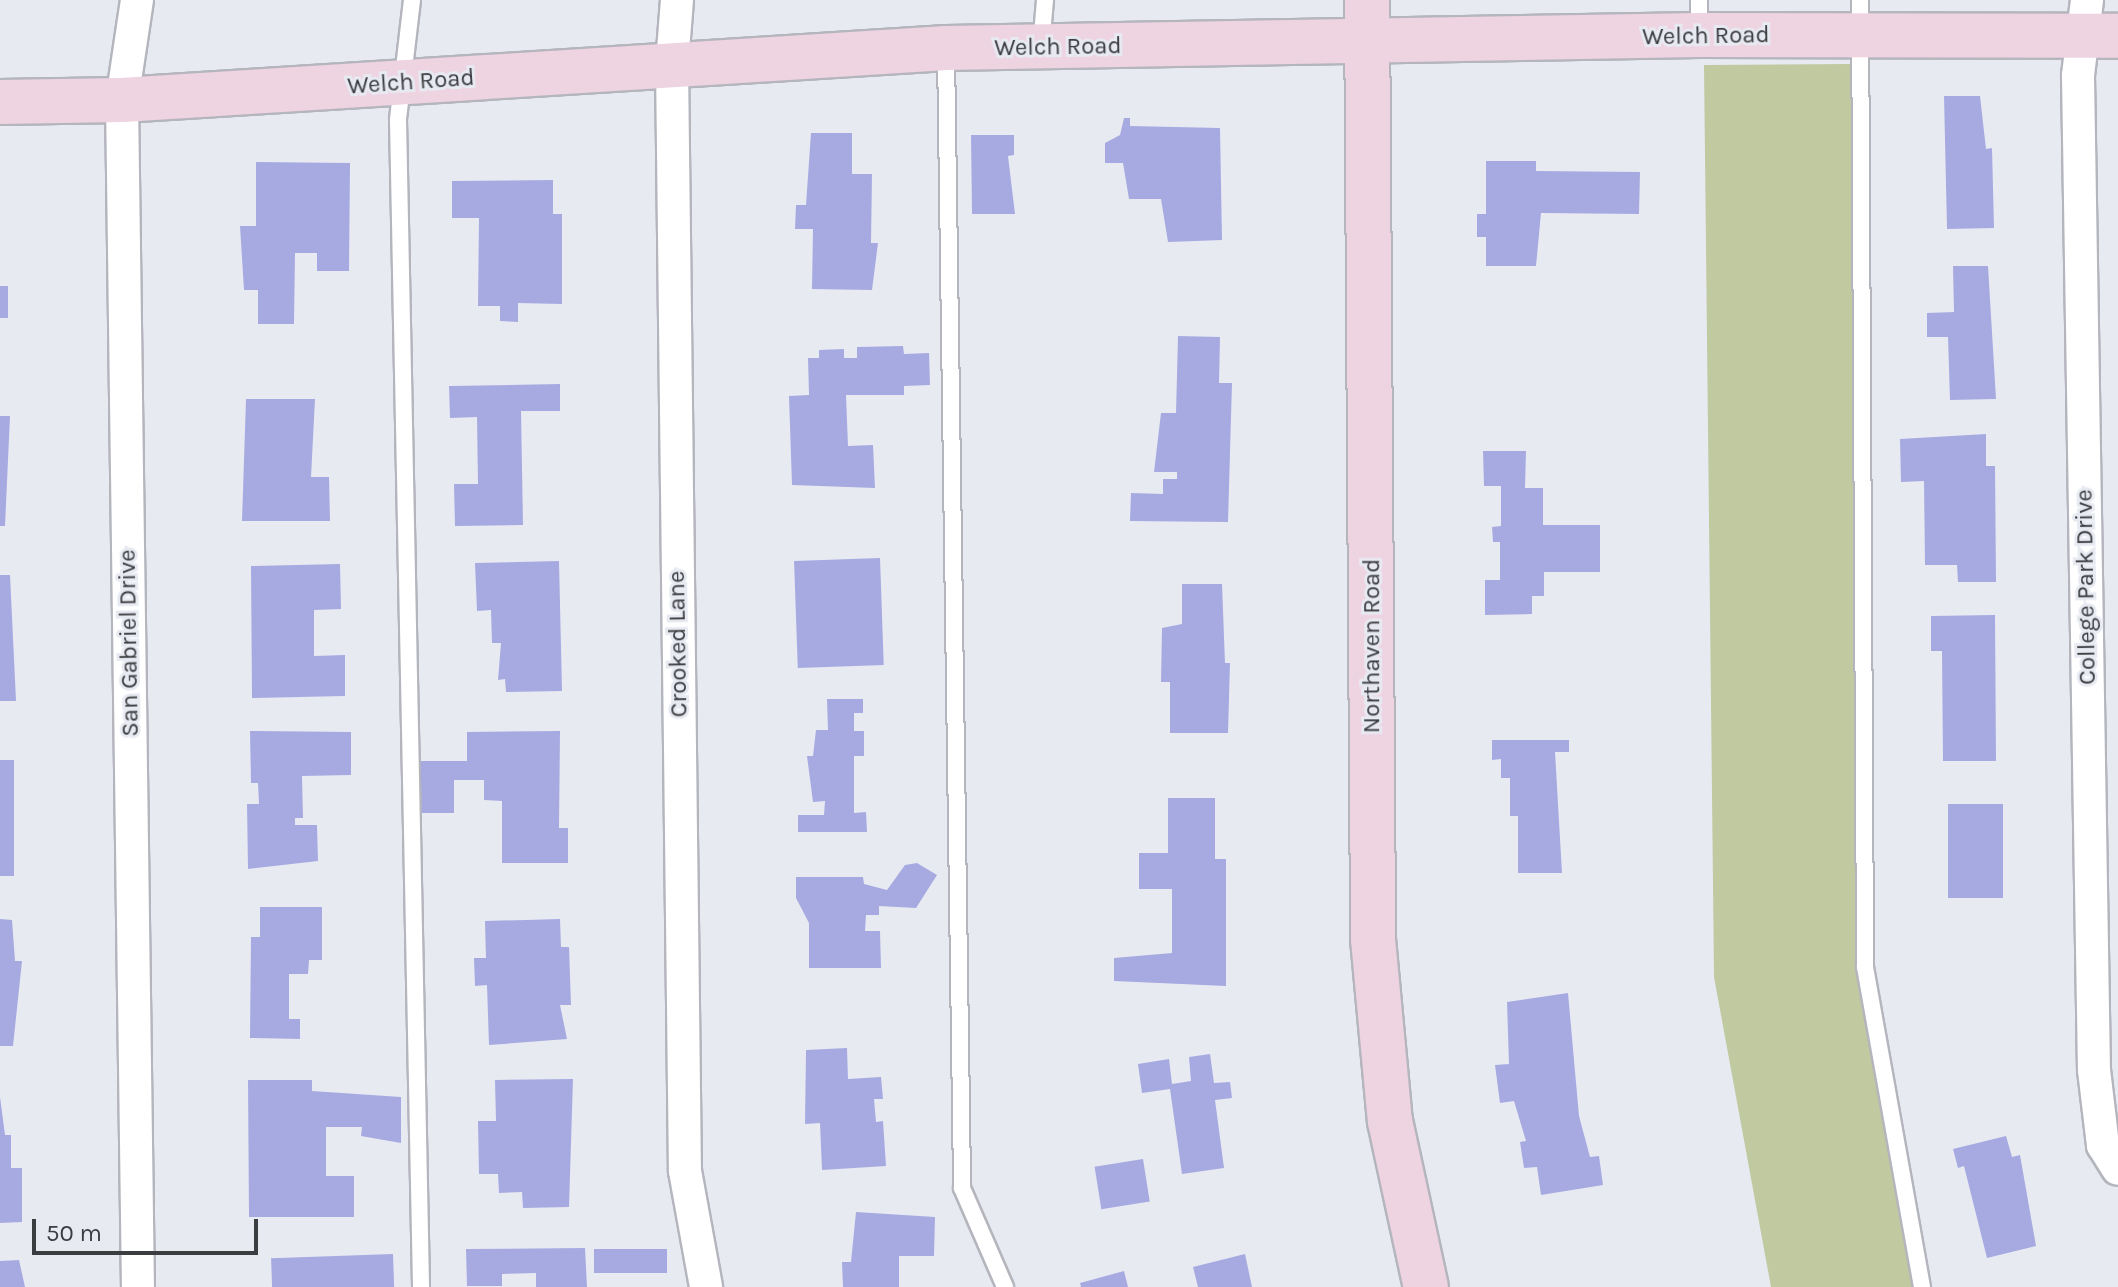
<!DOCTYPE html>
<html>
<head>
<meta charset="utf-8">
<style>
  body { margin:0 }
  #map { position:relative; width:2118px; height:1287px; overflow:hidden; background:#e8eaf2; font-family:Karla,sans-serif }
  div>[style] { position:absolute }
  .green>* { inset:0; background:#c0c9a0 }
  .building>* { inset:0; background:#a6aae1; transform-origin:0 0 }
  .roads { filter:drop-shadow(2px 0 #b4b5bd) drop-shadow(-2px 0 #b4b5bd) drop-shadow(0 2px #b4b5bd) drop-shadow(0 -2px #b4b5bd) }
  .lane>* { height:16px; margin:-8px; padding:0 8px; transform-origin:8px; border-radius:8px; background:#fff }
  .street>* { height:32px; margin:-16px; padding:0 16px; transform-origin:16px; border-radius:16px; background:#fff }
  .secondary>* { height:44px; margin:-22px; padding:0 22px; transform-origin:22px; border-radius:22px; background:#eed3e1 }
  span { translate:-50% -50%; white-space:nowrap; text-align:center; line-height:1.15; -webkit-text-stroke:6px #e8eaf2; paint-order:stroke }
  .street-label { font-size:24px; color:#3c3d40 }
  .scale { position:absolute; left:32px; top:1219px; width:226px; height:36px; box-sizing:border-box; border:4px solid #3c3d40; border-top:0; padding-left:10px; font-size:24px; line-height:28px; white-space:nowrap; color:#3c3d40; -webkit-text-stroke:6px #e8eaf2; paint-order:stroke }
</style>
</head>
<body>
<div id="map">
  <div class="green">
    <div style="clip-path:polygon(1851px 64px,1859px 963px,1915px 1287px,1771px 1287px,1714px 977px,1704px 65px)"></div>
  </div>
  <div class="building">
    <div style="clip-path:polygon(1944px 96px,1980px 96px,1986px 149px,1992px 148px,1994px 228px,1947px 229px)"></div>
    <div style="clip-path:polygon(1124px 118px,1130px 118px,1130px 126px,1220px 128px,1222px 240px,1168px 242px,1161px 199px,1129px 199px,1123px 163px,1105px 163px,1105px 143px,1120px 135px)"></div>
    <div style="clip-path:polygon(811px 133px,852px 133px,852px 174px,872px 174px,871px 243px,878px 243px,872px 290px,812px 289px,813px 229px,795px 229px,796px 205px,806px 205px)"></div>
    <div style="clip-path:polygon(971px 135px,1014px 135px,1014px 155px,1008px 156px,1015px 214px,972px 214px)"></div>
    <div style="clip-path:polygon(1486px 161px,1536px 161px,1536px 171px,1640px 172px,1639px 214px,1541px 213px,1536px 266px,1486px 266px,1486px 237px,1477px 237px,1477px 214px,1486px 214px)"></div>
    <div style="clip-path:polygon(256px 162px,350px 163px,349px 271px,317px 271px,317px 253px,295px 253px,294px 324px,258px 324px,258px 290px,244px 290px,240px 226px,256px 226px)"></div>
    <div style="clip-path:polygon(553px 180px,553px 214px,562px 214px,562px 304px,518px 303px,518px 322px,500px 321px,500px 306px,478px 306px,479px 218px,452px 218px,452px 181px)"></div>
    <div style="clip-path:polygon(1953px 266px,1988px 266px,1996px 399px,1950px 400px,1948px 337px,1927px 337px,1927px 313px,1954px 312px)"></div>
    <div style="left:0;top:286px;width:8px;height:32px"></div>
    <div style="clip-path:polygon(1178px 336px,1220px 337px,1219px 383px,1232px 383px,1228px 522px,1130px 521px,1131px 493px,1163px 494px,1163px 479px,1177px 479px,1177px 472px,1154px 472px,1161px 413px,1176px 413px)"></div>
    <div style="clip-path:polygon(903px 346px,904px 354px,929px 353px,930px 385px,904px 386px,904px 395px,846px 395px,848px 446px,873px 445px,875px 488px,792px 485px,789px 396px,809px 395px,808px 358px,819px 358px,819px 350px,844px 349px,844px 358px,857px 358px,857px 347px)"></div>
    <div style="clip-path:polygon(560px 384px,560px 411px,521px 411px,523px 525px,455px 526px,454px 484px,478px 484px,477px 417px,450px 418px,449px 386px)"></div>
    <div style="clip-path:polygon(246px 399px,315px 399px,311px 477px,329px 477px,330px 521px,242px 521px)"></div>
    <div style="clip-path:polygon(0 416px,10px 416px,5px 526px,0 526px)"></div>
    <div style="clip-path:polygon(1986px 434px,1986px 466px,1995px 466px,1996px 582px,1958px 582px,1957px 565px,1925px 565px,1924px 481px,1901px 482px,1900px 439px)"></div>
    <div style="clip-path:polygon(1483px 451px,1526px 451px,1525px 488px,1543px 488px,1543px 525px,1600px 525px,1600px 572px,1544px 572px,1544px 596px,1532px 596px,1532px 614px,1485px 615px,1485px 580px,1500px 580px,1500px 542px,1493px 542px,1492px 527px,1501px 526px,1501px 486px,1484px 486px)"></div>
    <div style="left:880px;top:558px;width:107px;height:86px;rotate:88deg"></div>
    <div style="clip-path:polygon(559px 561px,562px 691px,506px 692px,505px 679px,498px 680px,501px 643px,492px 643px,491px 610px,477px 611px,475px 563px)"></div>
    <div style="clip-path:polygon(340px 564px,341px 609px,314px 610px,314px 656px,345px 655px,345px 696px,252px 698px,251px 566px)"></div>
    <div style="clip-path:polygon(0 575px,10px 575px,16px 701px,0 701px)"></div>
    <div style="clip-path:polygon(1182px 584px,1222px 584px,1225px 663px,1230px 663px,1228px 733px,1170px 733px,1170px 682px,1161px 682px,1162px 628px,1182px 624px)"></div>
    <div style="clip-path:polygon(1995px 615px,1996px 761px,1943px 761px,1942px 651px,1931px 651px,1931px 616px)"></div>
    <div style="clip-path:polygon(827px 699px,863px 699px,863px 713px,854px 713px,854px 731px,864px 731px,864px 756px,854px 756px,854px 813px,866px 812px,867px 832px,798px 832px,798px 815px,824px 815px,825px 801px,813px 802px,807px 756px,813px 756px,816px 730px,828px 730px)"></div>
    <div style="clip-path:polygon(250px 731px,351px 732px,351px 775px,302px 776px,303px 818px,295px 818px,295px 825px,317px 825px,318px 861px,248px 869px,247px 804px,259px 804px,258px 783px,251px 783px)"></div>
    <div style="clip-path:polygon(560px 731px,559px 828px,568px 828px,568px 863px,502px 863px,502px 801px,484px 800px,484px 780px,454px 780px,454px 813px,420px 813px,420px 761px,467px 761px,467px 732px)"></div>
    <div style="clip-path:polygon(1492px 740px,1569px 740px,1569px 752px,1555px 752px,1562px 873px,1518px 873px,1518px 816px,1510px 816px,1510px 778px,1501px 778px,1501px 759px,1492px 760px)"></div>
    <div style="left:0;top:760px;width:14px;height:116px"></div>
    <div style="clip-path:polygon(1168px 798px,1215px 798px,1215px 859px,1226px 859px,1226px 986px,1114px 981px,1114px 958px,1172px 953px,1172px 889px,1139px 889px,1139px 853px,1168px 853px)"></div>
    <div style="left:1948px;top:804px;width:55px;height:94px"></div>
    <div style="clip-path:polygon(917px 863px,937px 875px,916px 908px,879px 906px,879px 915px,866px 915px,865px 931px,880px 931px,881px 968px,809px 968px,809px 923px,796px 898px,796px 877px,863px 877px,864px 884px,887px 890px,905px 865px)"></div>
    <div style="clip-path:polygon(260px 907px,322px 907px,322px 960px,309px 960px,308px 974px,289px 974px,289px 1019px,300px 1019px,300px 1039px,250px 1038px,251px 937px,260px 937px)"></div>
    <div style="clip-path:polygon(0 919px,12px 920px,15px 961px,22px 961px,13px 1046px,0 1046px)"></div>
    <div style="clip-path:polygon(560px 919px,561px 947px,569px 947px,571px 1005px,560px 1005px,567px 1039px,489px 1045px,487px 985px,475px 986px,474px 958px,486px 958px,485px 921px)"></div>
    <div style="clip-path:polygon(1568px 993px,1579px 1116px,1590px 1157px,1599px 1156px,1603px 1185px,1541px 1195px,1537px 1167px,1524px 1168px,1520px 1142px,1526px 1141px,1514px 1101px,1500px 1103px,1495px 1065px,1509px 1064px,1507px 1002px)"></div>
    <div style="clip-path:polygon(847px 1048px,848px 1079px,881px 1077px,883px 1099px,874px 1099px,876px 1122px,883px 1121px,886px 1166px,822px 1170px,820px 1123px,805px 1124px,806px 1050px)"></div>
    <div style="clip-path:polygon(1210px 1054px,1214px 1083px,1230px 1082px,1232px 1098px,1215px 1100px,1224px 1168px,1182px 1174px,1170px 1089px,1142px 1093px,1138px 1064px,1169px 1059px,1172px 1084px,1191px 1081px,1189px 1057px)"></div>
    <div style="clip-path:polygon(573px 1079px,569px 1207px,523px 1208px,522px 1192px,499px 1193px,498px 1174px,479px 1174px,478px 1121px,496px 1121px,495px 1080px)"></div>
    <div style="clip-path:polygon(248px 1080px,312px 1080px,312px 1091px,401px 1097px,401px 1143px,361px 1136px,362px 1127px,326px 1127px,326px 1176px,354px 1176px,354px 1217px,249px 1217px)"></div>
    <div style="clip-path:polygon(0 1097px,5px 1135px,11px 1135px,11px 1168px,22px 1168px,22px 1222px,0 1223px)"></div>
    <div style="clip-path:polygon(2006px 1136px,2012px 1157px,2020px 1155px,2036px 1246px,1987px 1258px,1964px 1166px,1958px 1168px,1953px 1149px)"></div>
    <div style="left:1143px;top:1159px;width:43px;height:49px;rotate:81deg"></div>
    <div style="clip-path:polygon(856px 1212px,935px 1217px,934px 1256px,899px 1256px,899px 1287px,843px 1287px,842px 1262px,851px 1262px)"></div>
    <div style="clip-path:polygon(585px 1248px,587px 1287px,536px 1287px,536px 1273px,502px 1274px,502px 1286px,467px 1286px,466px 1249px)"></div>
    <div style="left:594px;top:1249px;width:73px;height:24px"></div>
    <div style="left:393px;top:1254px;width:33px;height:122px;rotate:88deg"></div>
    <div style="clip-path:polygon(1245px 1254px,1252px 1287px,1198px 1287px,1193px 1267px)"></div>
    <div style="clip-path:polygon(19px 1260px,25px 1287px,0 1287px,0 1261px)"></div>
    <div style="clip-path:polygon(1124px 1271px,1128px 1287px,1081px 1287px,1080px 1283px)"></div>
  </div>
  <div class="roads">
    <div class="lane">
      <div style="left:412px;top:0;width:121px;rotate:96.7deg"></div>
      <div style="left:398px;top:120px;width:1167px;rotate:88.87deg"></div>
      <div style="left:1860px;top:0;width:967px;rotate:89.7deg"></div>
      <div style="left:1865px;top:967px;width:325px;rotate:79.9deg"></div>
      <div style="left:1699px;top:34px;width:34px;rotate:-90deg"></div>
      <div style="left:1041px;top:46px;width:46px;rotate:-85deg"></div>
      <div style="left:946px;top:50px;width:1138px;rotate:89.19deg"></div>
      <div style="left:962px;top:1188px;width:108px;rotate:66.5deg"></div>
    </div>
    <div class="street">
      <div style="left:137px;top:0;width:101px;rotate:98.5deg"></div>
      <div style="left:122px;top:100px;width:1187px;rotate:89.23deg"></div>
      <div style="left:677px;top:0;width:64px;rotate:94.5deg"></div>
      <div style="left:672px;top:64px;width:1107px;rotate:89.33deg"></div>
      <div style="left:685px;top:1171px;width:118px;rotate:79.7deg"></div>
      <div style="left:2087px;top:0;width:77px;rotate:96.8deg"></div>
      <div style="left:2078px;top:76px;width:994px;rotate:89.08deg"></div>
      <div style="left:2094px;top:1070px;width:76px;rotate:83.2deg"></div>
      <div style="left:2103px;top:1145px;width:28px;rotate:58deg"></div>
    </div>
    <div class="secondary">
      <div style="left:1367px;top:0;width:939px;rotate:89.63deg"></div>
      <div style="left:1373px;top:939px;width:183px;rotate:84.7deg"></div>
      <div style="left:1390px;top:1121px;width:170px;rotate:77.8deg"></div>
      <div style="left:0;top:102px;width:122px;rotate:-0.9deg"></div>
      <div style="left:122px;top:100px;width:826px;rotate:-3.61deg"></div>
      <div style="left:946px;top:48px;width:753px;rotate:-0.99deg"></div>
      <div style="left:1699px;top:35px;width:419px;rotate:0.1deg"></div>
    </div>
  </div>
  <div class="street-label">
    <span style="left:1706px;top:36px;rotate:-1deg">Welch Road</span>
    <span style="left:1058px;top:47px;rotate:-1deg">Welch Road</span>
    <span style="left:411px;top:82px;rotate:-4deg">Welch Road</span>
    <span style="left:2086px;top:587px;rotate:-91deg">College Park Drive</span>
    <span style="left:129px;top:643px;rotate:-91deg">San Gabriel Drive</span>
    <span style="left:678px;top:644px;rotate:-91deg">Crooked Lane</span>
    <span style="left:1372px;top:646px;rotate:-90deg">Northaven Road</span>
  </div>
  <div class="scale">50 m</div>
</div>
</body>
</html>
